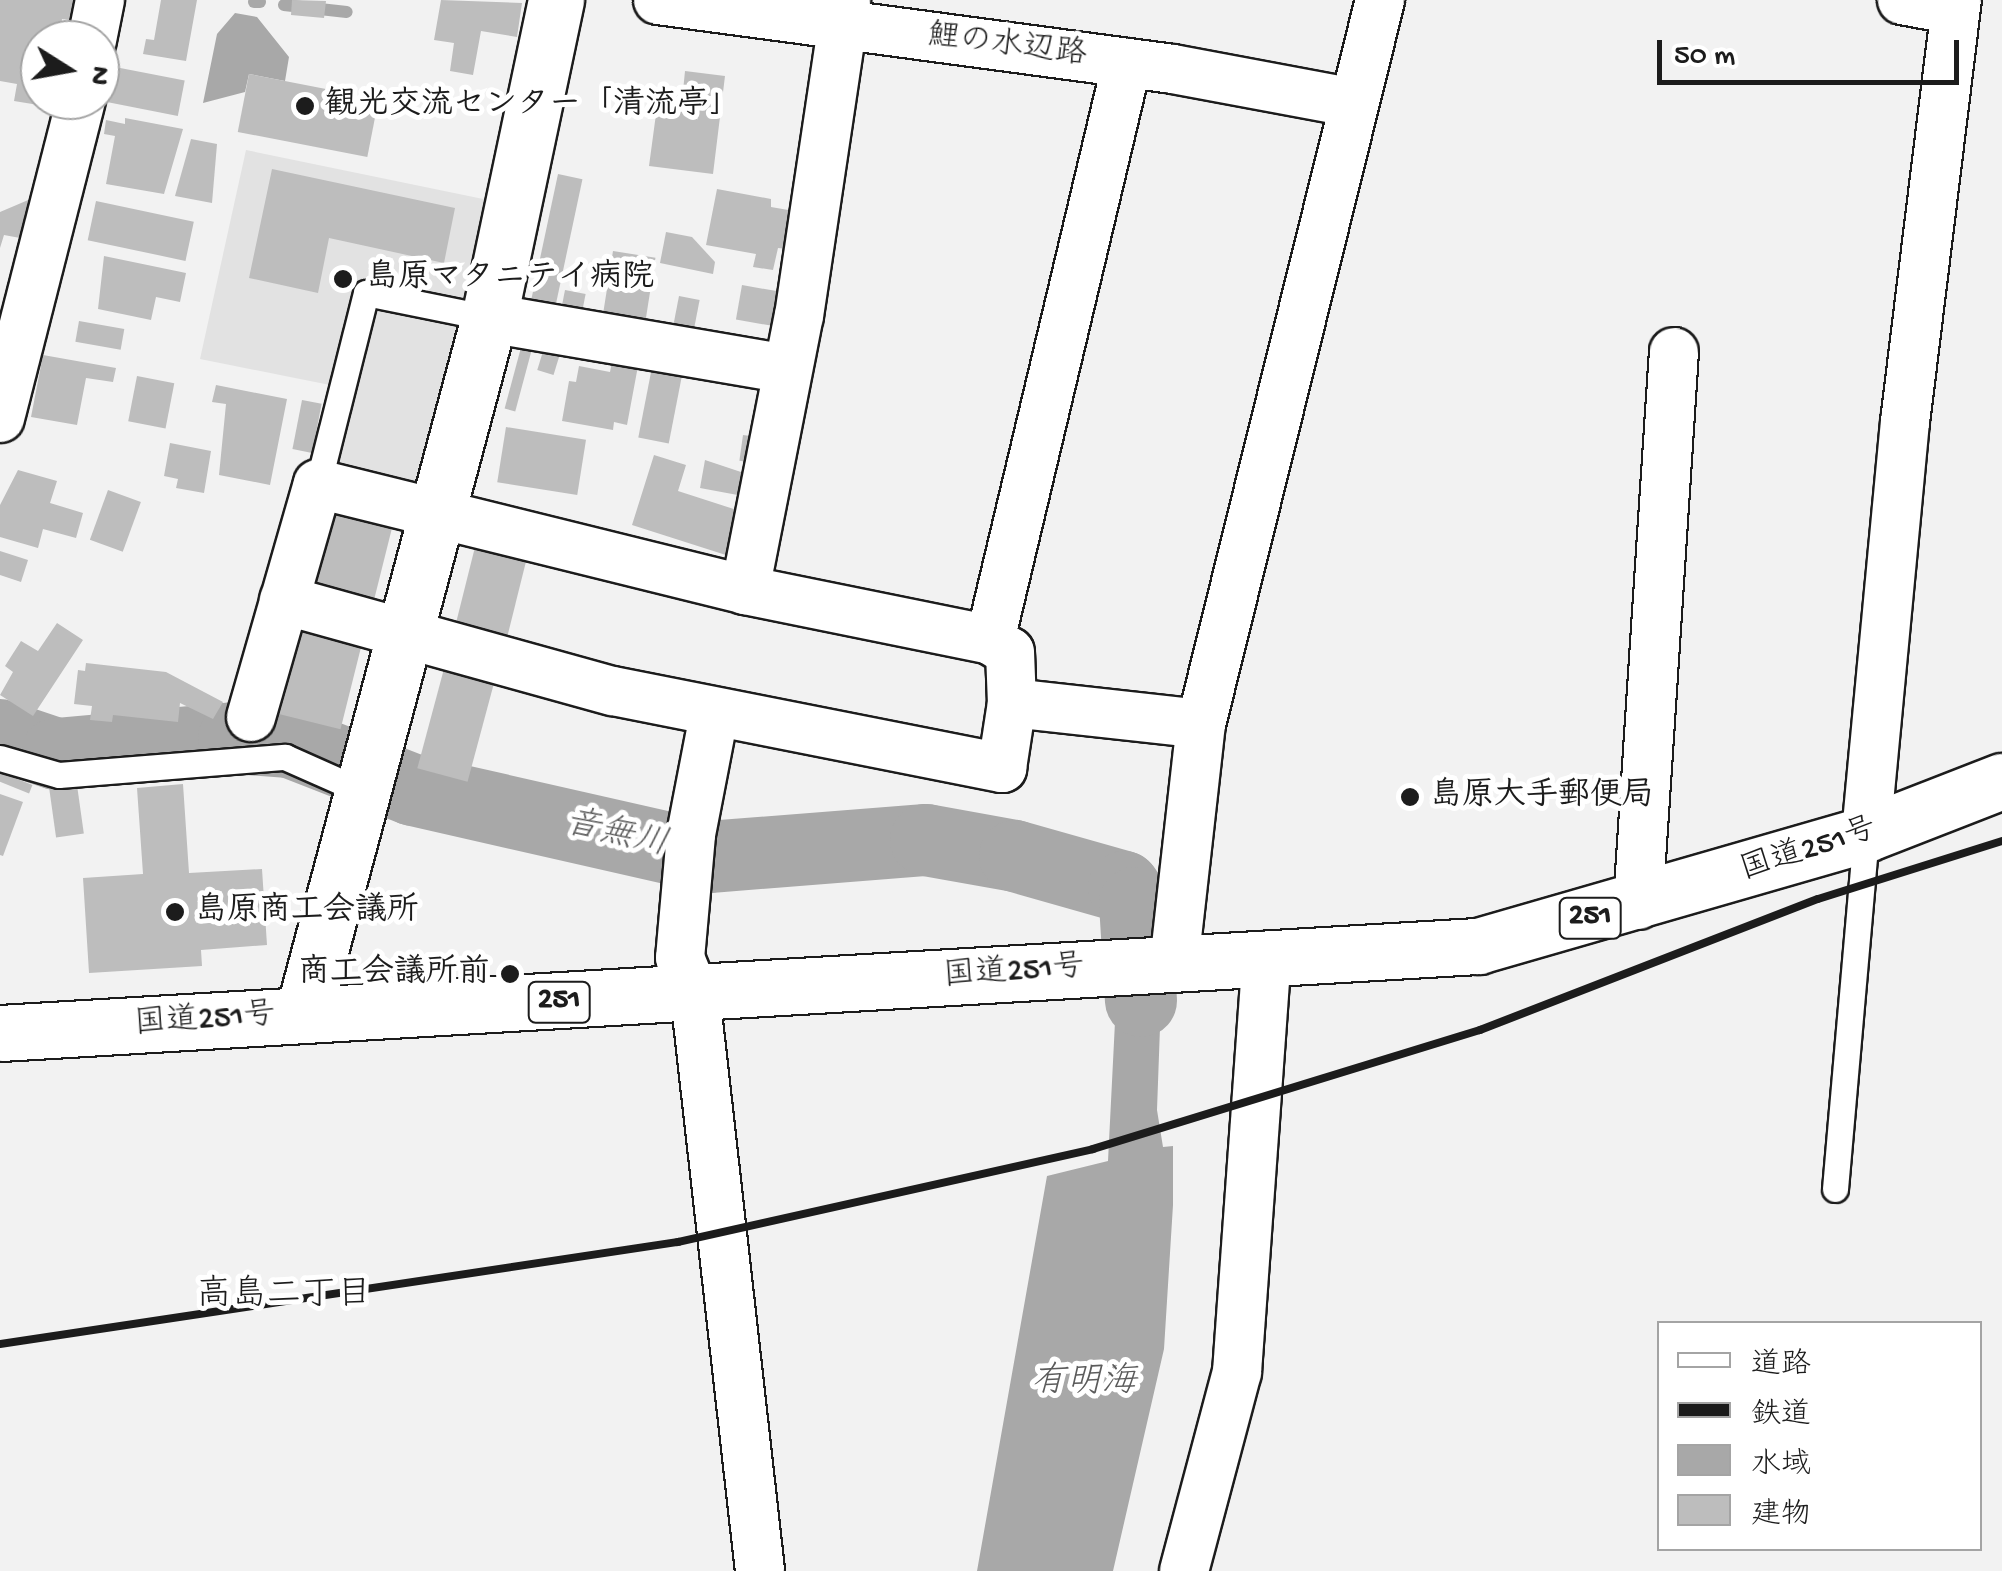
<!DOCTYPE html>
<html>
<head>
<meta charset="utf-8">
<style>
  body { margin:0 }
  #map { position:relative; width:2002px; height:1571px; overflow:hidden; background:#f2f2f2; font-family:"Gochi Hand","Klee One",sans-serif }
  div>[style] { position:absolute }
  .built>* { inset:0; background:#e2e2e2 }
  .water>* { inset:0; background:#a8a8a8 }
  .stream>* { height:12px; margin:-6px; padding:0 6px; transform-origin:6px; border-radius:6px; background:#a8a8a8 }
  .river>* { height:72px; margin:-36px; padding:0 36px; transform-origin:36px; border-radius:36px; background:#a8a8a8 }
  .building>* { inset:0; background:#bdbdbd; transform-origin:0 0 }
  .roads { filter:drop-shadow(2px 0 #1c1c1c) drop-shadow(-2px 0 #1c1c1c) drop-shadow(0 2px #1c1c1c) drop-shadow(0 -2px #1c1c1c) }
  .lane>* { height:25px; margin:-12.5px; padding:0 12.5px; transform-origin:12.5px; border-radius:12.5px; background:#fff }
  .street>* { height:48px; margin:-24px; padding:0 24px; transform-origin:24px; border-radius:24px; background:#fff }
  .secondary>* { height:55px; margin:-27.5px; padding:0 27.5px; transform-origin:27.5px; border-radius:27.5px; background:#fff }
  .highway>* { height:55px; margin:-27.5px; padding:0 27.5px; transform-origin:27.5px; border-radius:27.5px; background:#fff }
  .rail>* { height:8px; margin:-4px; padding:0 4px; transform-origin:4px; border-radius:4px; background:#1c1c1c }
  .dots>* { width:28px; height:28px; translate:-50% -50%; box-sizing:border-box; border:5px solid #fff; border-radius:50% }
  span { translate:-50% -50%; white-space:nowrap; text-align:center; line-height:1.15; -webkit-text-stroke:10px #fff; paint-order:stroke }
  .shield-label span { padding:2px 8px; background:#fff; border:2px solid; border-radius:8px; -webkit-text-stroke-width:0 }
  .shield-label { font-size:30px; color:#1c1c1c; font-weight:700 }
  .street-label { font-size:32px; color:#1c1c1c }
  .poi-label { font-size:32px; color:#1c1c1c; font-weight:700 }
  .left { translate:0 -50%; text-align:left }
  .right { translate:-100% -50%; text-align:right }
  .water-label { font-size:35px; color:#5b5b5b; font-style:italic }
  .neighbourhood-label { font-size:35px; color:#1c1c1c }
  .legend { position:absolute; left:1657px; top:1321px; width:325px; height:230px; box-sizing:border-box; background:#fff; border:2px solid #a4a4a4; margin:0; padding:12px 18px; list-style:none; font-size:30px; color:#1c1c1c }
  .legend li { display:flex; align-items:center; gap:20px; height:50px }
  .legend b { width:50px; border:2px solid #a4a4a4 }
  .north { position:absolute; left:20px; top:20px; width:100px; height:100px; box-sizing:border-box; background:#fff; border:2px solid #a4a4a4; border-radius:50%; rotate:101deg; font-size:28px; font-weight:700; line-height:40px; text-align:center; color:#1c1c1c }
  .north::after { content:''; display:block; margin:auto; width:35px; height:45px; background:#1c1c1c; clip-path:polygon(50% 0,100% 100%,50% 72%,0 100%) }
  .scale { position:absolute; left:1657px; top:40px; width:302px; height:45px; box-sizing:border-box; border:5px solid #1c1c1c; border-top:0; padding-left:12px; font-size:30px; line-height:35px; white-space:nowrap; color:#1c1c1c; -webkit-text-stroke:8px #fff; paint-order:stroke }
</style>
</head>
<body>
<div id="map">
  <div class="built">
    <div style="clip-path:polygon(246px 150px,488px 200px,419px 493px,312px 465px,330px 385px,200px 359px)"></div>
  </div>
  <div class="water">
    <div style="clip-path:polygon(235px 13px,257px 17px,289px 57px,285px 81px,249px 74px,245px 92px,203px 103px,217px 34px)"></div>
    <div style="clip-path:polygon(1161px 1000px,1157px 1110px,1163px 1147px,1173px 1146px,1173px 1205px,1164px 1349px,1113px 1571px,977px 1571px,1047px 1176px,1108px 1161px,1116px 1002px)"></div>
  </div>
  <div class="stream">
    <div style="left:254px;top:2px;width:6px"></div>
    <div style="left:284px;top:5px;width:63px;rotate:6.3deg"></div>
    <div style="left:100px;top:96px;width:55px;rotate:-79.5deg"></div>
  </div>
  <div class="river">
    <div style="left:0;top:735px;width:59px;rotate:18.7deg"></div>
    <div style="left:56px;top:754px;width:179px;rotate:-5.1deg"></div>
    <div style="left:234px;top:738px;width:56px;rotate:4.1deg"></div>
    <div style="left:290px;top:742px;width:132px;rotate:21.3deg"></div>
    <div style="left:413px;top:790px;width:303px;rotate:12.8deg"></div>
    <div style="left:709px;top:857px;width:218px;rotate:-4.5deg"></div>
    <div style="left:926px;top:840px;width:90px;rotate:10.2deg"></div>
    <div style="left:1015px;top:856px;width:113px;rotate:15.9deg"></div>
    <div style="left:1124px;top:887px;width:19px;rotate:55deg"></div>
    <div style="left:1135px;top:903px;width:98px;rotate:86.5deg"></div>
  </div>
  <div class="building">
    <div style="clip-path:polygon(0 0,82px 0,78px 21px,62px 19px,59px 40px,40px 40px,40px 100px,64px 100px,63px 109px,14px 101px,17px 84px,0 81px)"></div>
    <div style="clip-path:polygon(161px 0,197px 0,186px 61px,143px 54px,146px 39px,154px 40px)"></div>
    <div style="clip-path:polygon(292px 0,326px 1px,324px 18px,291px 15px)"></div>
    <div style="clip-path:polygon(441px 0,522px 3px,517px 37px,481px 31px,473px 75px,450px 71px,454px 43px,434px 40px)"></div>
    <div style="left:115px;top:67px;width:71px;height:36px;rotate:11deg"></div>
    <div style="clip-path:polygon(685px 71px,725px 76px,713px 174px,649px 166px,656px 114px,662px 115px,666px 89px,683px 91px)"></div>
    <div style="left:249px;top:74px;width:132px;height:59px;rotate:11deg"></div>
    <div style="clip-path:polygon(125px 118px,183px 129px,164px 194px,106px 184px,115px 136px,104px 134px,106px 120px,125px 124px)"></div>
    <div style="clip-path:polygon(191px 139px,217px 144px,212px 203px,175px 196px)"></div>
    <div style="clip-path:polygon(272px 169px,455px 208px,444px 263px,329px 238px,318px 293px,249px 278px)"></div>
    <div style="left:558px;top:174px;width:25px;height:136px;rotate:12deg"></div>
    <div style="clip-path:polygon(717px 189px,771px 199px,771px 207px,794px 211px,788px 249px,778px 248px,773px 270px,753px 267px,756px 254px,706px 245px)"></div>
    <div style="clip-path:polygon(40px 195px,31px 240px,4px 235px,0 248px,0 212px)"></div>
    <div style="left:96px;top:201px;width:100px;height:40px;rotate:12deg"></div>
    <div style="clip-path:polygon(666px 232px,692px 237px,715px 262px,713px 274px,660px 263px)"></div>
    <div style="left:613px;top:251px;width:43px;height:68px;rotate:9deg"></div>
    <div style="clip-path:polygon(104px 256px,186px 273px,180px 302px,156px 297px,151px 320px,98px 309px)"></div>
    <div style="left:742px;top:285px;width:48px;height:35px;rotate:10deg"></div>
    <div style="left:565px;top:290px;width:21px;height:21px;rotate:11deg"></div>
    <div style="left:679px;top:296px;width:21px;height:32px;rotate:11deg"></div>
    <div style="left:79px;top:321px;width:46px;height:21px;rotate:10deg"></div>
    <div style="left:523px;top:340px;width:11px;height:71px;rotate:15deg"></div>
    <div style="left:544px;top:348px;width:17px;height:23px;rotate:17deg"></div>
    <div style="clip-path:polygon(43px 355px,116px 368px,113px 382px,86px 378px,77px 425px,31px 417px)"></div>
    <div style="clip-path:polygon(612px 362px,638px 366px,627px 425px,614px 422px,613px 430px,562px 421px,569px 381px,576px 382px,579px 366px,610px 372px)"></div>
    <div style="left:653px;top:362px;width:31px;height:77px;rotate:11deg"></div>
    <div style="left:137px;top:376px;width:38px;height:46px;rotate:11deg"></div>
    <div style="clip-path:polygon(216px 385px,287px 399px,270px 485px,219px 475px,226px 404px,212px 402px)"></div>
    <div style="left:302px;top:400px;width:20px;height:50px;rotate:11deg"></div>
    <div style="left:506px;top:427px;width:81px;height:56px;rotate:9deg"></div>
    <div style="left:743px;top:435px;width:15px;height:26px;rotate:8deg"></div>
    <div style="clip-path:polygon(170px 443px,211px 451px,204px 493px,176px 488px,178px 479px,164px 476px)"></div>
    <div style="clip-path:polygon(654px 455px,686px 465px,678px 491px,743px 512px,729px 556px,632px 525px)"></div>
    <div style="clip-path:polygon(705px 460px,747px 474px,743px 496px,700px 488px)"></div>
    <div style="clip-path:polygon(18px 470px,57px 481px,50px 503px,83px 513px,76px 538px,43px 529px,38px 548px,0 537px,0 505px)"></div>
    <div style="left:108px;top:490px;width:35px;height:53px;rotate:20deg"></div>
    <div style="left:322px;top:511px;width:72px;height:76px;rotate:14deg"></div>
    <div style="left:475px;top:547px;width:53px;height:82px;rotate:14deg"></div>
    <div style="clip-path:polygon(0 551px,28px 560px,21px 582px,0 575px)"></div>
    <div style="clip-path:polygon(57px 623px,83px 640px,33px 716px,0 695px,13px 672px,5px 666px,21px 641px,38px 651px)"></div>
    <div style="left:290px;top:626px;width:74px;height:88px;rotate:14deg"></div>
    <div style="clip-path:polygon(86px 663px,166px 672px,223px 702px,213px 719px,180px 703px,178px 722px,113px 715px,112px 722px,90px 720px,92px 706px,74px 704px,78px 670px,85px 671px)"></div>
    <div style="left:445px;top:665px;width:52px;height:107px;rotate:15deg"></div>
    <div style="left:0;top:772px;width:35px;height:9px;rotate:22deg"></div>
    <div style="clip-path:polygon(183px 784px,189px 873px,262px 869px,267px 945px,201px 950px,202px 966px,89px 973px,83px 878px,143px 874px,137px 788px)"></div>
    <div style="left:77px;top:785px;width:49px;height:28px;rotate:82deg"></div>
    <div style="clip-path:polygon(0 794px,23px 802px,3px 856px,0 855px)"></div>
  </div>
  <div class="roads">
    <div class="lane">
      <div style="left:318px;top:484px;width:197px;rotate:-75.9deg"></div>
      <div style="left:366px;top:293px;width:126px;rotate:11.5deg"></div>
      <div style="left:0;top:758px;width:61px;rotate:16.1deg"></div>
      <div style="left:59px;top:775px;width:227px;rotate:-4.6deg"></div>
      <div style="left:285px;top:757px;width:86px;rotate:23.9deg"></div>
      <div style="left:1835px;top:1189px;width:356px;rotate:-85deg"></div>
    </div>
    <div class="street">
      <div style="left:658px;top:0;width:520px;rotate:7.63deg"></div>
      <div style="left:1173px;top:69px;width:184px;rotate:10.6deg"></div>
      <div style="left:1902px;top:0;width:54px;rotate:10.7deg"></div>
      <div style="left:92px;top:40px;width:41px;rotate:-78.7deg"></div>
      <div style="left:489px;top:318px;width:303px;rotate:9.7deg"></div>
      <div style="left:0;top:418px;width:328px;rotate:-75.7deg"></div>
      <div style="left:745px;top:590px;width:279px;rotate:-78.9deg"></div>
      <div style="left:799px;top:316px;width:319px;rotate:-81.5deg"></div>
      <div style="left:284px;top:600px;width:341px;rotate:15.5deg"></div>
      <div style="left:613px;top:691px;width:397px;rotate:11.2deg"></div>
      <div style="left:1002px;top:768px;width:66px;rotate:-81.3deg"></div>
      <div style="left:990px;top:640px;width:593px;rotate:-76.64deg"></div>
      <div style="left:714px;top:715px;width:122px;rotate:100.9deg"></div>
      <div style="left:691px;top:835px;width:123px;rotate:95.1deg"></div>
      <div style="left:680px;top:958px;width:40px;rotate:68deg"></div>
      <div style="left:695px;top:995px;width:580px;rotate:83.56deg"></div>
      <div style="left:251px;top:717px;width:242px;rotate:-74deg"></div>
      <div style="left:318px;top:484px;width:440px;rotate:13.9deg"></div>
      <div style="left:745px;top:590px;width:250px;rotate:11.5deg"></div>
      <div style="left:990px;top:640px;width:23px;rotate:31deg"></div>
      <div style="left:1010px;top:652px;width:51px;rotate:87.8deg"></div>
      <div style="left:1012px;top:703px;width:190px;rotate:6.3deg"></div>
      <div style="left:1866px;top:834px;width:414px;rotate:-84.6deg"></div>
      <div style="left:1905px;top:422px;width:425px;rotate:-83deg"></div>
      <div style="left:1638px;top:905px;width:554px;rotate:-86.28deg"></div>
      <div style="left:1174px;top:964px;width:242px;rotate:-83.6deg"></div>
      <div style="left:1201px;top:724px;width:746px;rotate:-76.11deg"></div>
      <div style="left:1184px;top:1571px;width:206px;rotate:-75.1deg"></div>
      <div style="left:1237px;top:1372px;width:417px;rotate:-85.9deg"></div>
    </div>
    <div class="secondary">
      <div style="left:303px;top:1014px;width:720px;rotate:-75.04deg"></div>
      <div style="left:489px;top:318px;width:325px;rotate:-78.1deg"></div>
    </div>
    <div class="highway">
      <div style="left:0;top:1033px;width:1481px;rotate:-3.37deg"></div>
      <div style="left:1478px;top:946px;width:404px;rotate:-16.1deg"></div>
      <div style="left:1866px;top:834px;width:146px;rotate:-21.3deg"></div>
    </div>
  </div>
  <div class="rail">
    <div style="left:0;top:1344px;width:686px;rotate:-8.56deg"></div>
    <div style="left:678px;top:1242px;width:425px;rotate:-12.6deg"></div>
    <div style="left:1093px;top:1149px;width:405px;rotate:-17.1deg"></div>
    <div style="left:1480px;top:1030px;width:362px;rotate:-21.2deg"></div>
    <div style="left:1818px;top:899px;width:193px;rotate:-17.5deg"></div>
  </div>
  <div class="dots">
    <div style="left:305px;top:106px;background:#1c1c1c"></div>
    <div style="left:343px;top:279px;background:#1c1c1c"></div>
    <div style="left:1410px;top:797px;background:#1c1c1c"></div>
    <div style="left:175px;top:912px;background:#1c1c1c"></div>
    <div style="left:510px;top:974px;background:#1c1c1c"></div>
  </div>
  <div class="shield-label">
    <span style="left:1590px;top:918px">251</span>
    <span style="left:559px;top:1002px">251</span>
  </div>
  <div class="street-label">
    <span style="left:1007px;top:47px;rotate:7deg">鯉の水辺路</span>
    <span style="left:1809px;top:851px;rotate:-18deg">国道251号</span>
    <span style="left:1014px;top:973px;rotate:-4deg">国道251号</span>
    <span style="left:205px;top:1021px;rotate:-4deg">国道251号</span>
  </div>
  <div class="poi-label">
    <span class="left" style="left:325px;top:106px">観光交流センター「清流亭」</span>
    <span class="left" style="left:366px;top:279px">島原マタニテイ病院</span>
    <span class="left" style="left:1430px;top:797px">島原大手郵便局</span>
    <span class="left" style="left:195px;top:912px">島原商工会議所</span>
    <span class="right" style="left:490px;top:974px">商工会議所前</span>
  </div>
  <div class="water-label">
    <span style="left:616px;top:836px;rotate:13deg">音無川</span>
    <span style="left:1084px;top:1384px">有明海</span>
  </div>
  <div class="neighbourhood-label">
    <span style="left:284px;top:1297px">高島二丁目</span>
  </div>
  <ul class="legend">
  <li><b style="height:12px;background:#fff"></b>道路</li>
  <li><b style="height:12px;background:#1c1c1c"></b>鉄道</li>
  <li><b style="height:28px;background:#a8a8a8"></b>水域</li>
  <li><b style="height:28px;background:#bdbdbd"></b>建物</li>
  </ul>
  <div class="north">N</div>
  <div class="scale">50 m</div>
</div>
</body>
</html>
